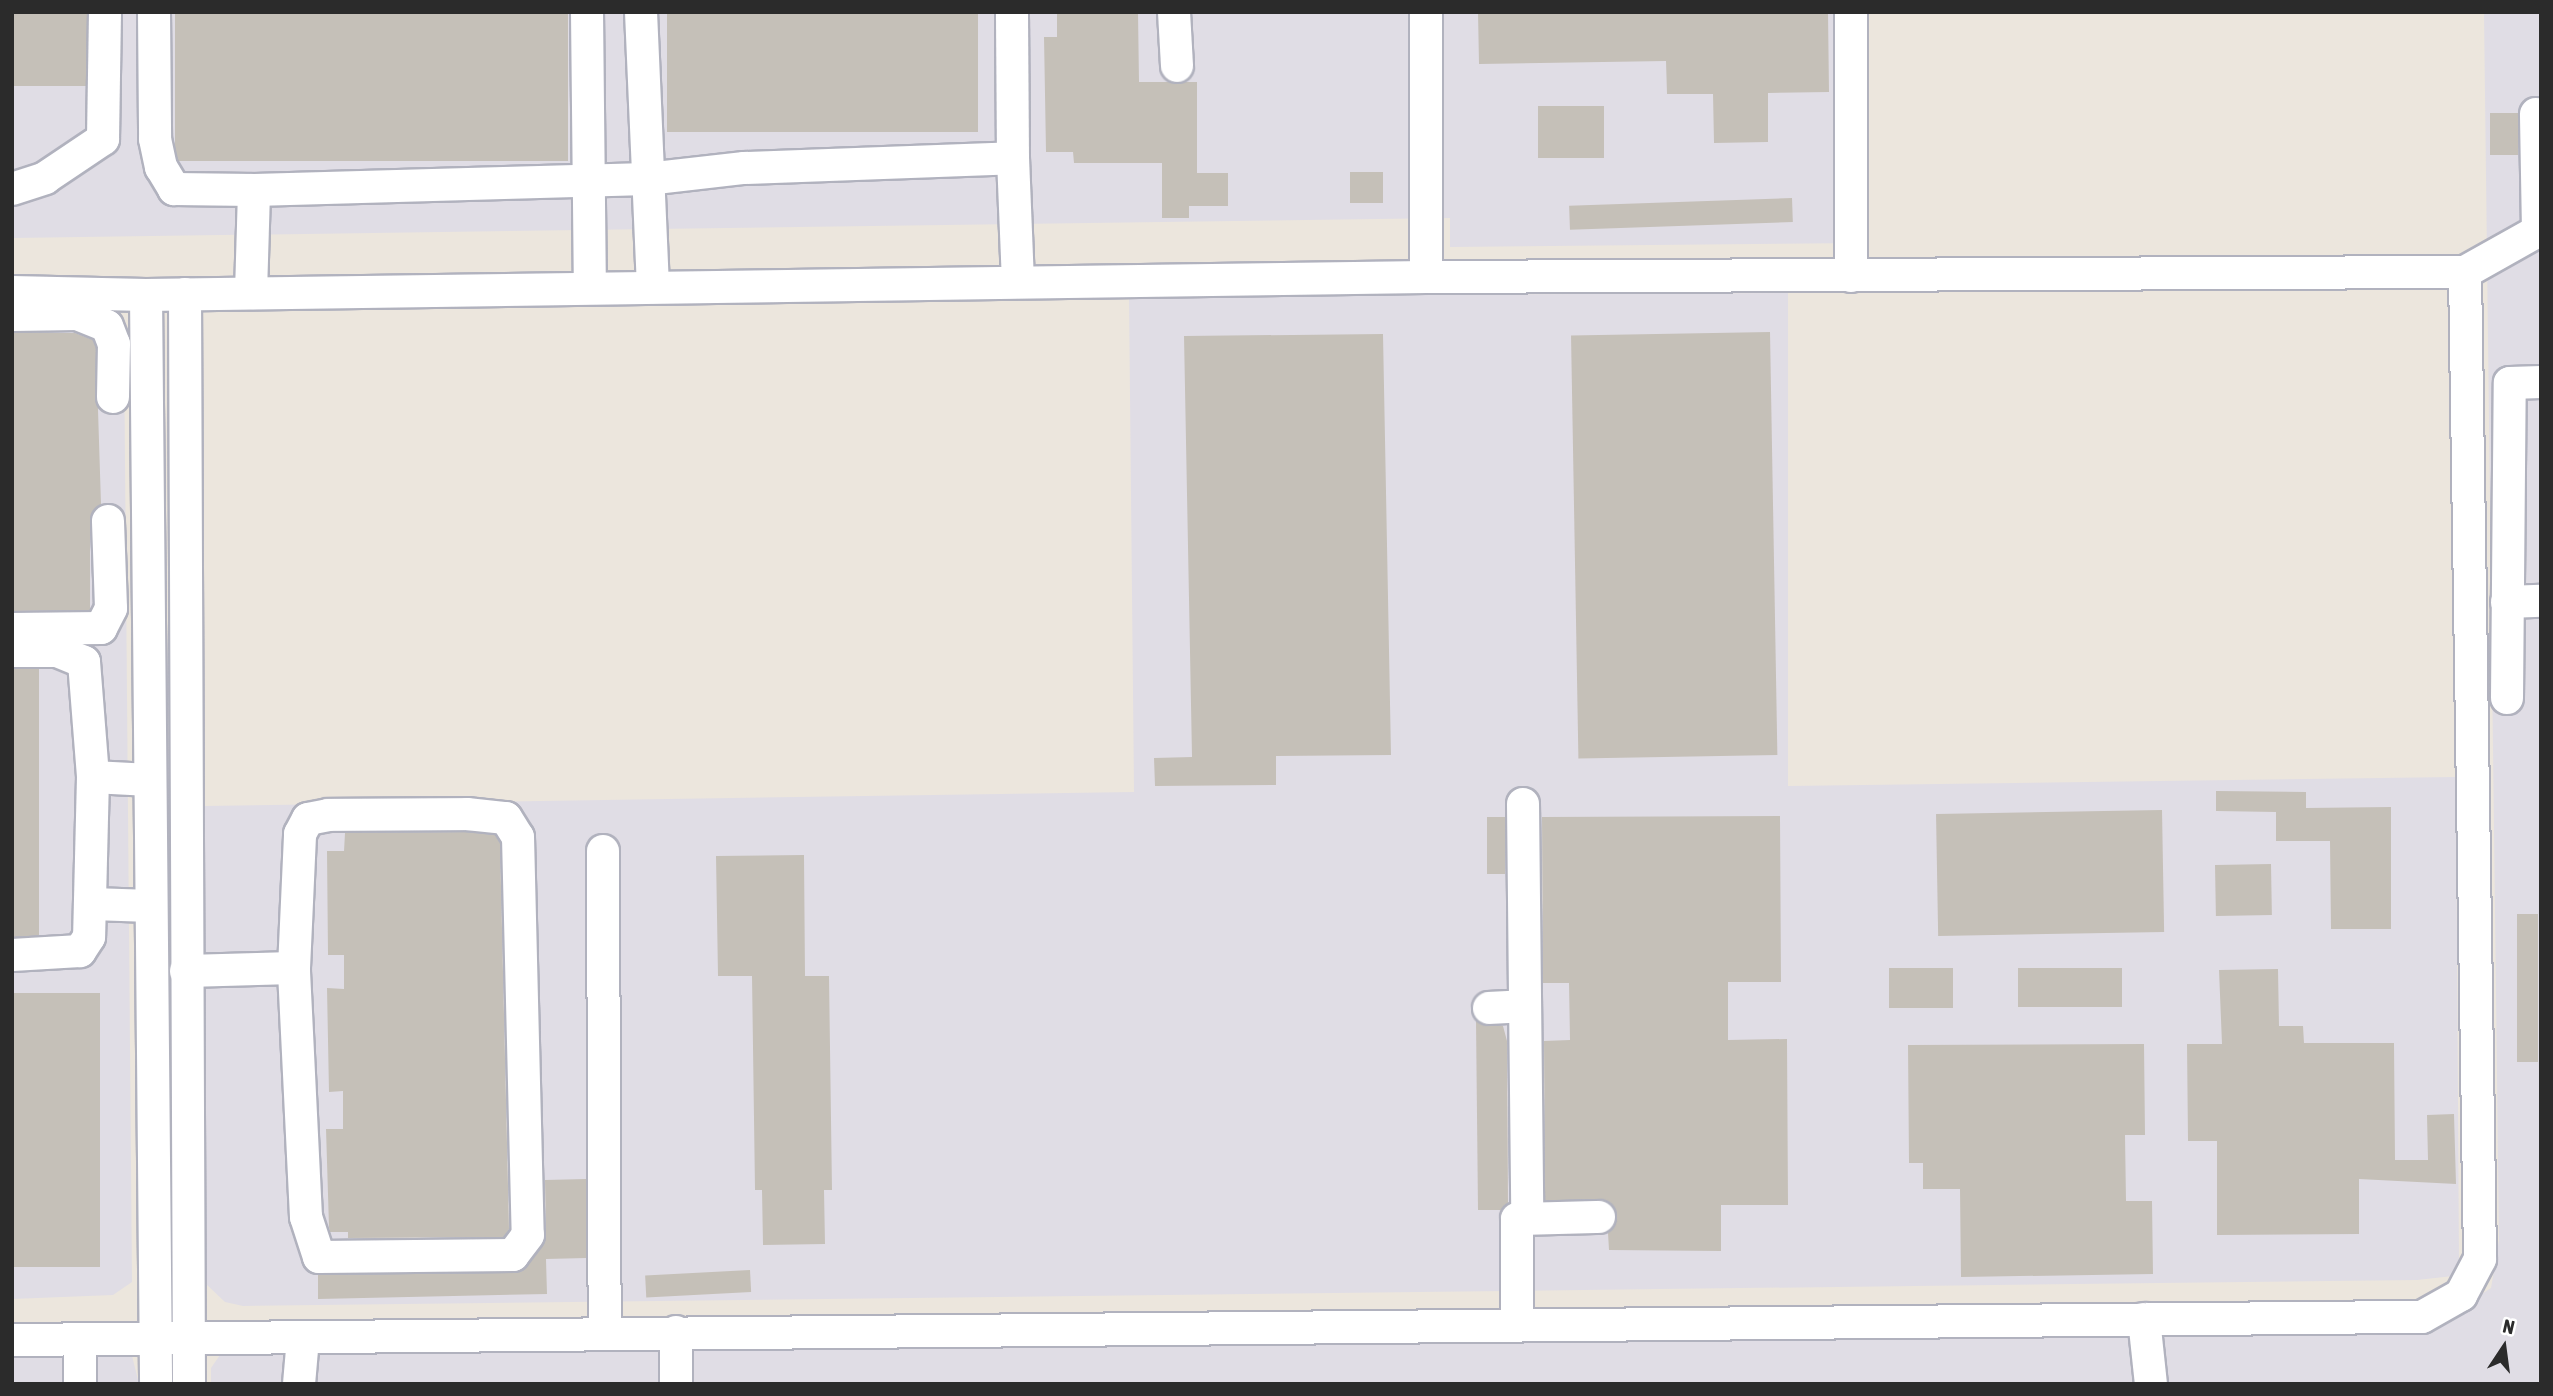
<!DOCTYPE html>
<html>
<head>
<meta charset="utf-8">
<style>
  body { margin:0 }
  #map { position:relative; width:2553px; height:1396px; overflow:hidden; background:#ece6dd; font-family:"Asap Condensed",sans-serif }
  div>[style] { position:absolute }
  .industrial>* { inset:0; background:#e0dde5 }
  .building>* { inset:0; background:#c5c0b8; transform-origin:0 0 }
  .roads { filter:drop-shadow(2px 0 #b1b2be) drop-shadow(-2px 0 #b1b2be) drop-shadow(0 2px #b1b2be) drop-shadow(0 -2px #b1b2be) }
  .minor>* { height:32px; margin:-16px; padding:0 16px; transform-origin:16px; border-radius:16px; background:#fff }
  span { translate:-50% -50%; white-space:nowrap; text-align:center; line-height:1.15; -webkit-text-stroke:5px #fff; paint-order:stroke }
  .frame { position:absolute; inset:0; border:14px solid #2b2b2b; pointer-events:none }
  .north { position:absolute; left:2469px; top:1312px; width:70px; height:70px; -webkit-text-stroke:5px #fff; paint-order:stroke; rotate:13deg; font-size:19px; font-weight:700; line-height:28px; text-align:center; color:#2b2b2b }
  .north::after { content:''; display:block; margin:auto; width:24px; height:32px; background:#2b2b2b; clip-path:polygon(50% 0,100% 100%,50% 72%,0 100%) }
</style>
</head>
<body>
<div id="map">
  <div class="industrial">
    <div style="clip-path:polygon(12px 12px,1863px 12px,1863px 243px,1450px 247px,1450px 218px,12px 238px)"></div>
    <div style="clip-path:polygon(2484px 12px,2541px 12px,2541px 1384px,211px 1384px,211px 1368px,220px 1355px,245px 1348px,2423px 1333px,2491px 1288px,2499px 1240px)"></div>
    <div style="clip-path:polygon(1788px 293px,1788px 786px,2456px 777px,2459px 1262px,2453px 1276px,2417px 1280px,243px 1306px,225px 1302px,206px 1284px,204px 806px,1134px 792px,1129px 296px)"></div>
    <div style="clip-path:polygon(12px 306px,124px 347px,132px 1282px,113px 1295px,12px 1299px)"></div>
    <div style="clip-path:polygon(116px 1349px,132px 1356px,139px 1384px,12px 1384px,12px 1350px)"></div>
  </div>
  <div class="building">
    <div style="left:12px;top:12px;width:75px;height:74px"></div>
    <div style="left:175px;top:12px;width:393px;height:149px"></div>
    <div style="left:667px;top:12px;width:311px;height:120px"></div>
    <div style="clip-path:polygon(1057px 12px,1138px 12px,1139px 82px,1197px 82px,1197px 173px,1228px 173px,1228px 206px,1189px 206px,1189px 218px,1162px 218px,1162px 163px,1074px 163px,1073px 152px,1046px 152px,1044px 37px,1057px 37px)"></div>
    <div style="clip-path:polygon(1478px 12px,1828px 12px,1829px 92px,1768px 93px,1768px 142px,1714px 143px,1713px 94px,1667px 94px,1666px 61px,1479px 64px)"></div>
    <div style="left:1538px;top:106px;width:66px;height:52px"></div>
    <div style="left:2518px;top:113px;width:42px;height:28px;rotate:90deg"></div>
    <div style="left:1350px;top:172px;width:33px;height:31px"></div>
    <div style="left:1792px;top:198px;width:24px;height:223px;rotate:88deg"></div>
    <div style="left:1770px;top:332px;width:423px;height:199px;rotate:89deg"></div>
    <div style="clip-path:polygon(12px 333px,75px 333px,93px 340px,96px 347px,101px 504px,90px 521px,90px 610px,12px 611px)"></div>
    <div style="clip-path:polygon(1383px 334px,1391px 755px,1276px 756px,1276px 785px,1155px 786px,1154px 758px,1192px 757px,1184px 336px)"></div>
    <div style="left:12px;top:669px;width:27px;height:268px"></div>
    <div style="clip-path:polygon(2216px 791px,2306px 792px,2306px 808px,2391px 807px,2391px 929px,2331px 929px,2330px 841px,2276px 841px,2276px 812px,2216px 811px)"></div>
    <div style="left:2162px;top:810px;width:122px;height:226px;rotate:89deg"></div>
    <div style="clip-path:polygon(1780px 816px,1781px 982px,1728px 982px,1728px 1040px,1787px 1039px,1788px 1205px,1721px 1205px,1721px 1251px,1609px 1250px,1608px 1233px,1617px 1217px,1608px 1201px,1545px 1200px,1544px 1041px,1570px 1040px,1569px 983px,1543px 983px,1542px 817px)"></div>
    <div style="left:1487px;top:817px;width:18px;height:57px"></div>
    <div style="clip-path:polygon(466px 832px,495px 835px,500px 843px,509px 1229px,504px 1237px,348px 1238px,348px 1232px,330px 1232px,329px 1227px,326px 1129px,343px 1129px,343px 1091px,329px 1092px,327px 988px,344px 989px,344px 955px,328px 955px,327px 851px,344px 851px,345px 833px)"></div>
    <div style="clip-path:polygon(804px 855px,805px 976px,829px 976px,832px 1190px,824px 1190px,825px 1244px,763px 1245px,762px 1190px,755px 1190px,752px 976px,718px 976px,716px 856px)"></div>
    <div style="left:2271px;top:864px;width:51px;height:56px;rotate:89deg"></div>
    <div style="left:2517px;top:914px;width:21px;height:148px"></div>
    <div style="left:1953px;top:968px;width:40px;height:64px;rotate:90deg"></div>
    <div style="left:2122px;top:968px;width:39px;height:104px;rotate:90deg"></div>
    <div style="clip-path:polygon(2278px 969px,2279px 1026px,2303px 1026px,2304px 1043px,2394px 1043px,2395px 1160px,2428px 1160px,2427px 1115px,2454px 1114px,2456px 1184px,2359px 1179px,2359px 1234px,2217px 1235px,2217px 1141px,2188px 1141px,2187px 1044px,2222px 1044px,2219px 970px)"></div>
    <div style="left:12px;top:993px;width:88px;height:274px"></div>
    <div style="clip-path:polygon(1476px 1020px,1503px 1026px,1507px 1041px,1508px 1203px,1501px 1210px,1478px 1210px)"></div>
    <div style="clip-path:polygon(2144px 1044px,2145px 1135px,2125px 1135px,2126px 1201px,2152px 1201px,2153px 1274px,1961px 1277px,1960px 1189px,1923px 1189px,1923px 1163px,1909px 1163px,1908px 1045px)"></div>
    <div style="clip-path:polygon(586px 1179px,586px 1258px,546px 1259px,547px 1294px,318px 1299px,318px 1275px,521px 1272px,546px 1235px,545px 1180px)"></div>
    <div style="left:750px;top:1270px;width:22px;height:105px;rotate:87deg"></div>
  </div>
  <div class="roads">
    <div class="minor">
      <div style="left:154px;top:12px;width:127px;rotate:89.5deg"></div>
      <div style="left:155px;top:139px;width:29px;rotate:78deg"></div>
      <div style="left:161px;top:167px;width:26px;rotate:59deg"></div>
      <div style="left:174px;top:189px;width:80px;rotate:0.7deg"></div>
      <div style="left:587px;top:12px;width:276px;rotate:89.4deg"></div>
      <div style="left:641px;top:12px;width:275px;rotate:87.5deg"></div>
      <div style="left:1174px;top:12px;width:54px;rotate:86.8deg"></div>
      <div style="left:1851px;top:12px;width:264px;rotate:90deg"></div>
      <div style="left:1013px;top:158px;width:124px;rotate:87.7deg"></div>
      <div style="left:12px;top:189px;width:35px;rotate:-18deg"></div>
      <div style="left:45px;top:178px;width:70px;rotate:-33.9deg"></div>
      <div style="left:103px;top:139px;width:127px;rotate:-89.1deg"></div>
      <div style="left:1426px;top:277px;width:265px;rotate:-90deg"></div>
      <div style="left:12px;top:292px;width:134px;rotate:1.3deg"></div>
      <div style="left:146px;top:295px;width:1280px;rotate:-0.81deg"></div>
      <div style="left:1426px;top:277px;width:1039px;rotate:-0.28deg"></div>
      <div style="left:2465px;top:272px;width:84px;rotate:-29.3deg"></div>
      <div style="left:2538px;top:231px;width:117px;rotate:-91deg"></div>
      <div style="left:251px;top:293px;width:103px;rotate:-88.3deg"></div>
      <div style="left:254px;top:190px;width:393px;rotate:-1.6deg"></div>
      <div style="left:647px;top:179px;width:98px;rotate:-6.5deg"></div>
      <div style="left:744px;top:168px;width:269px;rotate:-2.1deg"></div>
      <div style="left:1013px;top:158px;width:146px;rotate:-90.4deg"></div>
      <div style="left:185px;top:294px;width:1090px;rotate:89.79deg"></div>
      <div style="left:146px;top:295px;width:1089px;rotate:89.47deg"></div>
      <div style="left:12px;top:315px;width:65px;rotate:-0.9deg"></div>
      <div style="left:77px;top:314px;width:32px;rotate:22deg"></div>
      <div style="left:107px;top:326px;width:19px;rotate:69deg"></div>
      <div style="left:114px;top:344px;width:53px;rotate:91.1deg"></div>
      <div style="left:2507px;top:602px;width:34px;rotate:-2deg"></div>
      <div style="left:12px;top:629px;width:89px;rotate:-0.6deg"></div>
      <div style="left:101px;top:628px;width:22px;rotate:-63deg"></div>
      <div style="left:111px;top:608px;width:87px;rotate:-92deg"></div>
      <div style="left:12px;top:651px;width:45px"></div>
      <div style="left:57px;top:651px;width:29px;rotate:22deg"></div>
      <div style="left:84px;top:662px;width:115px;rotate:85.5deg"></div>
      <div style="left:93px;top:777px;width:160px;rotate:91.4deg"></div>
      <div style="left:89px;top:937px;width:17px;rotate:123deg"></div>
      <div style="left:80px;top:951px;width:68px;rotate:176.6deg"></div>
      <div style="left:2507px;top:698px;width:315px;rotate:-89.5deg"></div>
      <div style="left:2510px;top:383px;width:31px;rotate:-2deg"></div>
      <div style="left:93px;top:777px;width:57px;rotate:3deg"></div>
      <div style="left:1523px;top:804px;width:414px;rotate:89.4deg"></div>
      <div style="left:467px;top:814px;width:39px;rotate:6deg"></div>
      <div style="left:506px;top:818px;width:22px;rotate:58deg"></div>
      <div style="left:518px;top:837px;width:398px;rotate:88.6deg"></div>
      <div style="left:528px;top:1235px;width:25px;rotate:127deg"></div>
      <div style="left:513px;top:1255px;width:194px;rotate:179.4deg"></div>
      <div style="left:319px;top:1257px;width:42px;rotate:-108deg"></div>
      <div style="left:306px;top:1217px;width:249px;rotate:-92.8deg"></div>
      <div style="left:294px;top:968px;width:134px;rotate:-87.4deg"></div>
      <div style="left:300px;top:834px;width:17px;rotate:-62deg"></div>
      <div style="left:308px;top:819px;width:20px;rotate:-11deg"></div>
      <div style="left:328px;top:815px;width:139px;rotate:-0.4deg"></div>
      <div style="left:603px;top:851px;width:482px;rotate:89.8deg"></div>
      <div style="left:92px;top:904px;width:59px;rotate:1.9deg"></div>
      <div style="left:186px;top:971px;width:108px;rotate:-1.6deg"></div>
      <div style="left:1489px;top:1008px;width:33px;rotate:-3deg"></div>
      <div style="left:2144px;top:1319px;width:65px;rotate:83.9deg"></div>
      <div style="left:1517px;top:1325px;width:106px;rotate:-90deg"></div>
      <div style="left:1517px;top:1219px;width:82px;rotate:-1.4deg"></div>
      <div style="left:676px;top:1332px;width:52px;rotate:90deg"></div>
      <div style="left:12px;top:1340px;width:2410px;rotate:-0.55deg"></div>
      <div style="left:2422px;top:1317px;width:45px;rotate:-29.4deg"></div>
      <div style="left:2461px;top:1295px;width:41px;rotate:-62.2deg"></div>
      <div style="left:2480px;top:1259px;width:987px;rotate:-90.87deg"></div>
      <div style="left:80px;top:1340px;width:44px;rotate:90deg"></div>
      <div style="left:299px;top:1384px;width:46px;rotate:-85deg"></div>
    </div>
  </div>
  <div class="frame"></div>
  <div class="north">N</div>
</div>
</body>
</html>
